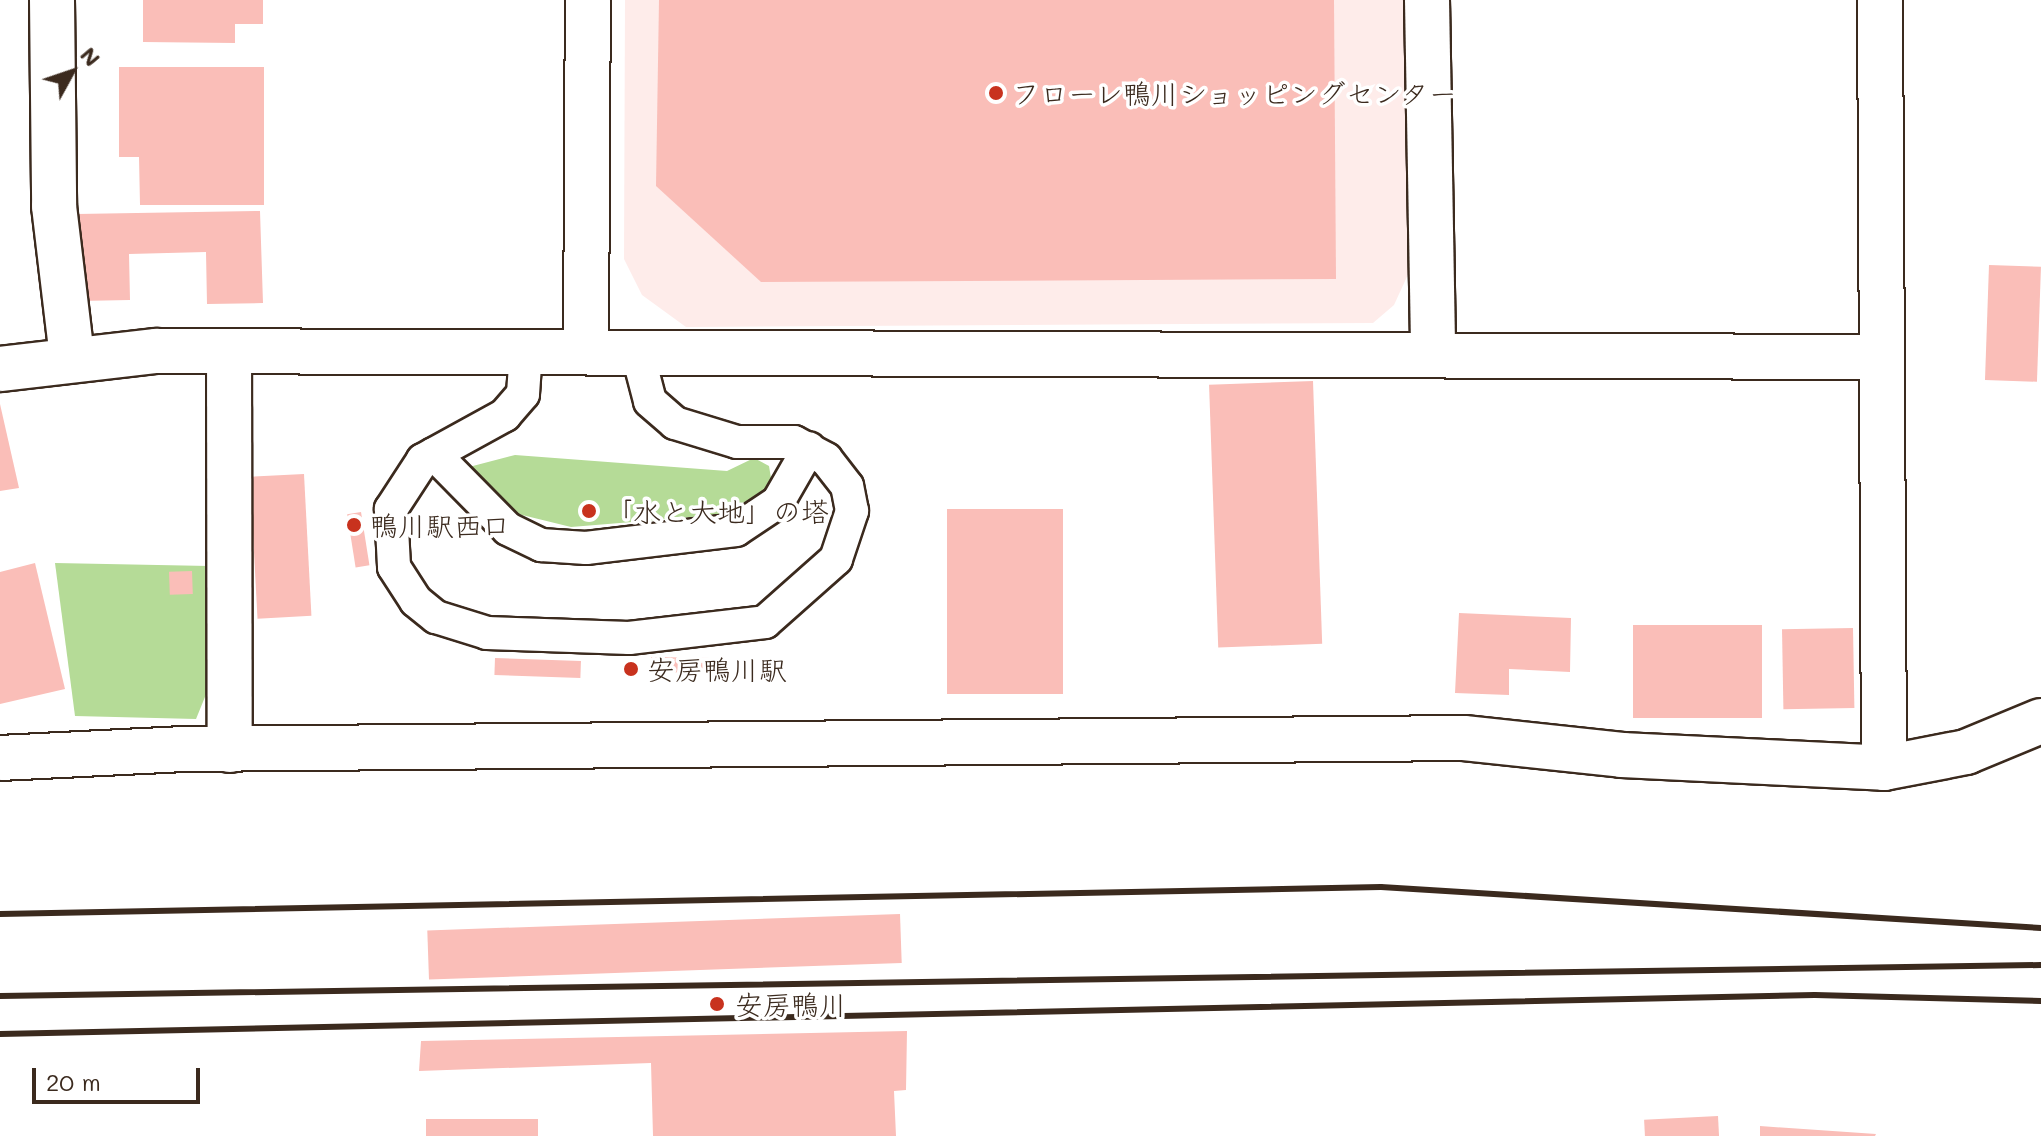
<!DOCTYPE html>
<html>
<head>
<meta charset="utf-8">
<style>
  body { margin:0 }
  #map { position:relative; width:2041px; height:1136px; overflow:hidden; background:#fff; font-family:Mali,"Klee One",sans-serif }
  div>[style] { position:absolute }
  .built>* { inset:0; background:#feecea }
  .green>* { inset:0; background:#b5db97 }
  .building>* { inset:0; background:#fabeb8; transform-origin:0 0 }
  .roads { filter:drop-shadow(2px 0 #3b2a1e) drop-shadow(-2px 0 #3b2a1e) drop-shadow(0 2px #3b2a1e) drop-shadow(0 -2px #3b2a1e) }
  .service>* { height:32px; margin:-16px; padding:0 16px; transform-origin:16px; border-radius:16px; background:#fff }
  .minor>* { height:44px; margin:-22px; padding:0 22px; transform-origin:22px; border-radius:22px; background:#fff }
  .tertiary>* { height:44px; margin:-22px; padding:0 22px; transform-origin:22px; border-radius:22px; background:#fff }
  .rail>* { height:6px; margin:-3px; padding:0 3px; transform-origin:3px; border-radius:3px; background:#3b2a1e }
  .dots>* { width:22px; height:22px; translate:-50% -50%; box-sizing:border-box; border:4px solid #fff; border-radius:50% }
  span { translate:-50% -50%; white-space:nowrap; text-align:center; line-height:1.15; -webkit-text-stroke:7px #fff; paint-order:stroke }
  .poi-label { font-size:28px; color:#3b2a1e }
  .left { translate:0 -50%; text-align:left }
  .north { position:absolute; left:32px; top:32px; width:80px; height:80px; -webkit-text-stroke:6px #fff; paint-order:stroke; rotate:50deg; font-size:22px; font-weight:700; line-height:32px; text-align:center; color:#3b2a1e }
  .north::after { content:''; display:block; margin:auto; width:28px; height:36px; background:#3b2a1e; clip-path:polygon(50% 0,100% 100%,50% 72%,0 100%) }
  .scale { position:absolute; left:32px; top:1068px; width:168px; height:36px; box-sizing:border-box; border:4px solid #3b2a1e; border-top:0; padding-left:10px; font-size:24px; line-height:28px; white-space:nowrap; color:#3b2a1e; -webkit-text-stroke:6px #fff; paint-order:stroke }
</style>
</head>
<body>
<div id="map">
  <div class="built">
    <div style="clip-path:polygon(625px 0,1408px 0,1416px 257px,1394px 305px,1373px 323px,686px 327px,642px 295px,624px 259px)"></div>
  </div>
  <div class="green">
    <div style="clip-path:polygon(515px 455px,727px 471px,754px 458px,769px 466px,772px 484px,759px 498px,718px 515px,571px 527px,514px 513px,469px 467px)"></div>
    <div style="clip-path:polygon(55px 563px,209px 566px,209px 687px,196px 719px,75px 716px)"></div>
  </div>
  <div class="building">
    <div style="clip-path:polygon(143px 0,263px 0,263px 24px,235px 24px,235px 43px,143px 42px)"></div>
    <div style="clip-path:polygon(659px 0,1334px 0,1336px 279px,761px 282px,656px 186px)"></div>
    <div style="clip-path:polygon(119px 67px,264px 67px,264px 205px,140px 205px,139px 157px,119px 157px)"></div>
    <div style="clip-path:polygon(260px 211px,263px 303px,207px 304px,206px 252px,129px 254px,130px 300px,79px 301px,77px 214px)"></div>
    <div style="left:1989px;top:265px;width:52px;height:115px;rotate:2deg"></div>
    <div style="left:1313px;top:381px;width:263px;height:104px;rotate:88deg"></div>
    <div style="clip-path:polygon(0 404px,19px 488px,0 491px)"></div>
    <div style="left:304px;top:474px;width:142px;height:54px;rotate:87deg"></div>
    <div style="left:947px;top:509px;width:116px;height:185px"></div>
    <div style="left:361px;top:512px;width:54px;height:14px;rotate:81deg"></div>
    <div style="clip-path:polygon(35px 563px,65px 689px,0 704px,0 572px)"></div>
    <div style="left:192px;top:571px;width:23px;height:23px;rotate:88deg"></div>
    <div style="clip-path:polygon(1459px 613px,1571px 618px,1570px 672px,1509px 669px,1509px 695px,1455px 693px)"></div>
    <div style="left:1633px;top:625px;width:129px;height:93px"></div>
    <div style="left:1853px;top:628px;width:80px;height:71px;rotate:89deg"></div>
    <div style="left:651px;top:657px;width:75px;height:15px;rotate:1deg"></div>
    <div style="left:495px;top:658px;width:86px;height:17px;rotate:2deg"></div>
    <div style="left:900px;top:914px;width:49px;height:473px;rotate:88deg"></div>
    <div style="clip-path:polygon(907px 1031px,906px 1090px,894px 1091px,896px 1136px,653px 1136px,651px 1063px,419px 1071px,421px 1041px)"></div>
    <div style="left:1718px;top:1116px;width:20px;height:74px;rotate:87deg"></div>
    <div style="left:538px;top:1119px;width:17px;height:112px;rotate:90deg"></div>
    <div style="clip-path:polygon(1760px 1126px,1876px 1134px,1875px 1136px,1760px 1136px)"></div>
  </div>
  <div class="roads">
    <div class="service">
      <div style="left:526px;top:351px;width:43px;rotate:94deg"></div>
      <div style="left:523px;top:394px;width:28px;rotate:131deg"></div>
      <div style="left:505px;top:415px;width:94px;rotate:151.2deg"></div>
      <div style="left:423px;top:460px;width:59px;rotate:123.1deg"></div>
      <div style="left:391px;top:509px;width:58px;rotate:87deg"></div>
      <div style="left:394px;top:567px;width:40px;rotate:57.1deg"></div>
      <div style="left:416px;top:601px;width:26px;rotate:39deg"></div>
      <div style="left:436px;top:617px;width:53px;rotate:17.4deg"></div>
      <div style="left:487px;top:633px;width:142px;rotate:2deg"></div>
      <div style="left:629px;top:638px;width:137px;rotate:-6.7deg"></div>
      <div style="left:765px;top:622px;width:95px;rotate:-41.6deg"></div>
      <div style="left:836px;top:559px;width:51px;rotate:-71.6deg"></div>
      <div style="left:852px;top:511px;width:25px;rotate:-101deg"></div>
      <div style="left:847px;top:486px;width:34px;rotate:-128deg"></div>
      <div style="left:826px;top:459px;width:36px;rotate:-152deg"></div>
      <div style="left:794px;top:442px;width:57px;rotate:180deg"></div>
      <div style="left:737px;top:442px;width:65px;rotate:-163deg"></div>
      <div style="left:675px;top:423px;width:33px;rotate:-139deg"></div>
      <div style="left:650px;top:401px;width:52px;rotate:-104.6deg"></div>
      <div style="left:434px;top:454px;width:105px;rotate:45.4deg"></div>
      <div style="left:508px;top:529px;width:37px;rotate:26deg"></div>
      <div style="left:541px;top:545px;width:45px;rotate:3.8deg"></div>
      <div style="left:586px;top:548px;width:151px;rotate:-6.8deg"></div>
      <div style="left:736px;top:530px;width:50px;rotate:-33.7deg"></div>
      <div style="left:778px;top:502px;width:62px;rotate:-60.1deg"></div>
    </div>
    <div class="minor">
      <div style="left:52px;top:0;width:206px;rotate:89.4deg"></div>
      <div style="left:54px;top:206px;width:152px;rotate:83.2deg"></div>
      <div style="left:1427px;top:0;width:351px;rotate:89deg"></div>
      <div style="left:1880px;top:0;width:768px;rotate:89.7deg"></div>
      <div style="left:229px;top:351px;width:399px;rotate:89.9deg"></div>
      <div style="left:0;top:369px;width:157px;rotate:-6.6deg"></div>
      <div style="left:156px;top:351px;width:1723px;rotate:0.2deg"></div>
      <div style="left:0;top:758px;width:184px;rotate:-2.8deg"></div>
      <div style="left:184px;top:749px;width:1280px;rotate:-0.49deg"></div>
      <div style="left:1464px;top:738px;width:159px;rotate:6.1deg"></div>
      <div style="left:1622px;top:755px;width:262px;rotate:2.8deg"></div>
      <div style="left:1884px;top:768px;width:84px;rotate:-11deg"></div>
      <div style="left:1966px;top:752px;width:81px;rotate:-22.5deg"></div>
    </div>
    <div class="tertiary">
      <div style="left:586px;top:351px;width:351px;rotate:-89.7deg"></div>
    </div>
  </div>
  <div class="rail">
    <div style="left:0;top:914px;width:1381px;rotate:-1.12deg"></div>
    <div style="left:1381px;top:887px;width:661px;rotate:3.55deg"></div>
    <div style="left:0;top:996px;width:2041px;rotate:-0.87deg"></div>
    <div style="left:0;top:1034px;width:1815px;rotate:-1.23deg"></div>
    <div style="left:1815px;top:995px;width:226px;rotate:1.5deg"></div>
  </div>
  <div class="dots">
    <div style="left:996px;top:93px;background:#c8321e"></div>
    <div style="left:589px;top:511px;background:#c8321e"></div>
    <div style="left:354px;top:525px;background:#c8321e"></div>
    <div style="left:631px;top:669px;background:#c8321e"></div>
    <div style="left:717px;top:1004px;background:#c8321e"></div>
  </div>
  <div class="poi-label">
    <span class="left" style="left:1012px;top:93px">フローレ鴨川ショッピングセンター</span>
    <span class="left" style="left:605px;top:511px">「水と大地」の塔</span>
    <span class="left" style="left:370px;top:525px">鴨川駅西口</span>
    <span class="left" style="left:647px;top:669px">安房鴨川駅</span>
    <span class="left" style="left:735px;top:1004px">安房鴨川</span>
  </div>
  <div class="north">N</div>
  <div class="scale">20 m</div>
</div>
</body>
</html>
